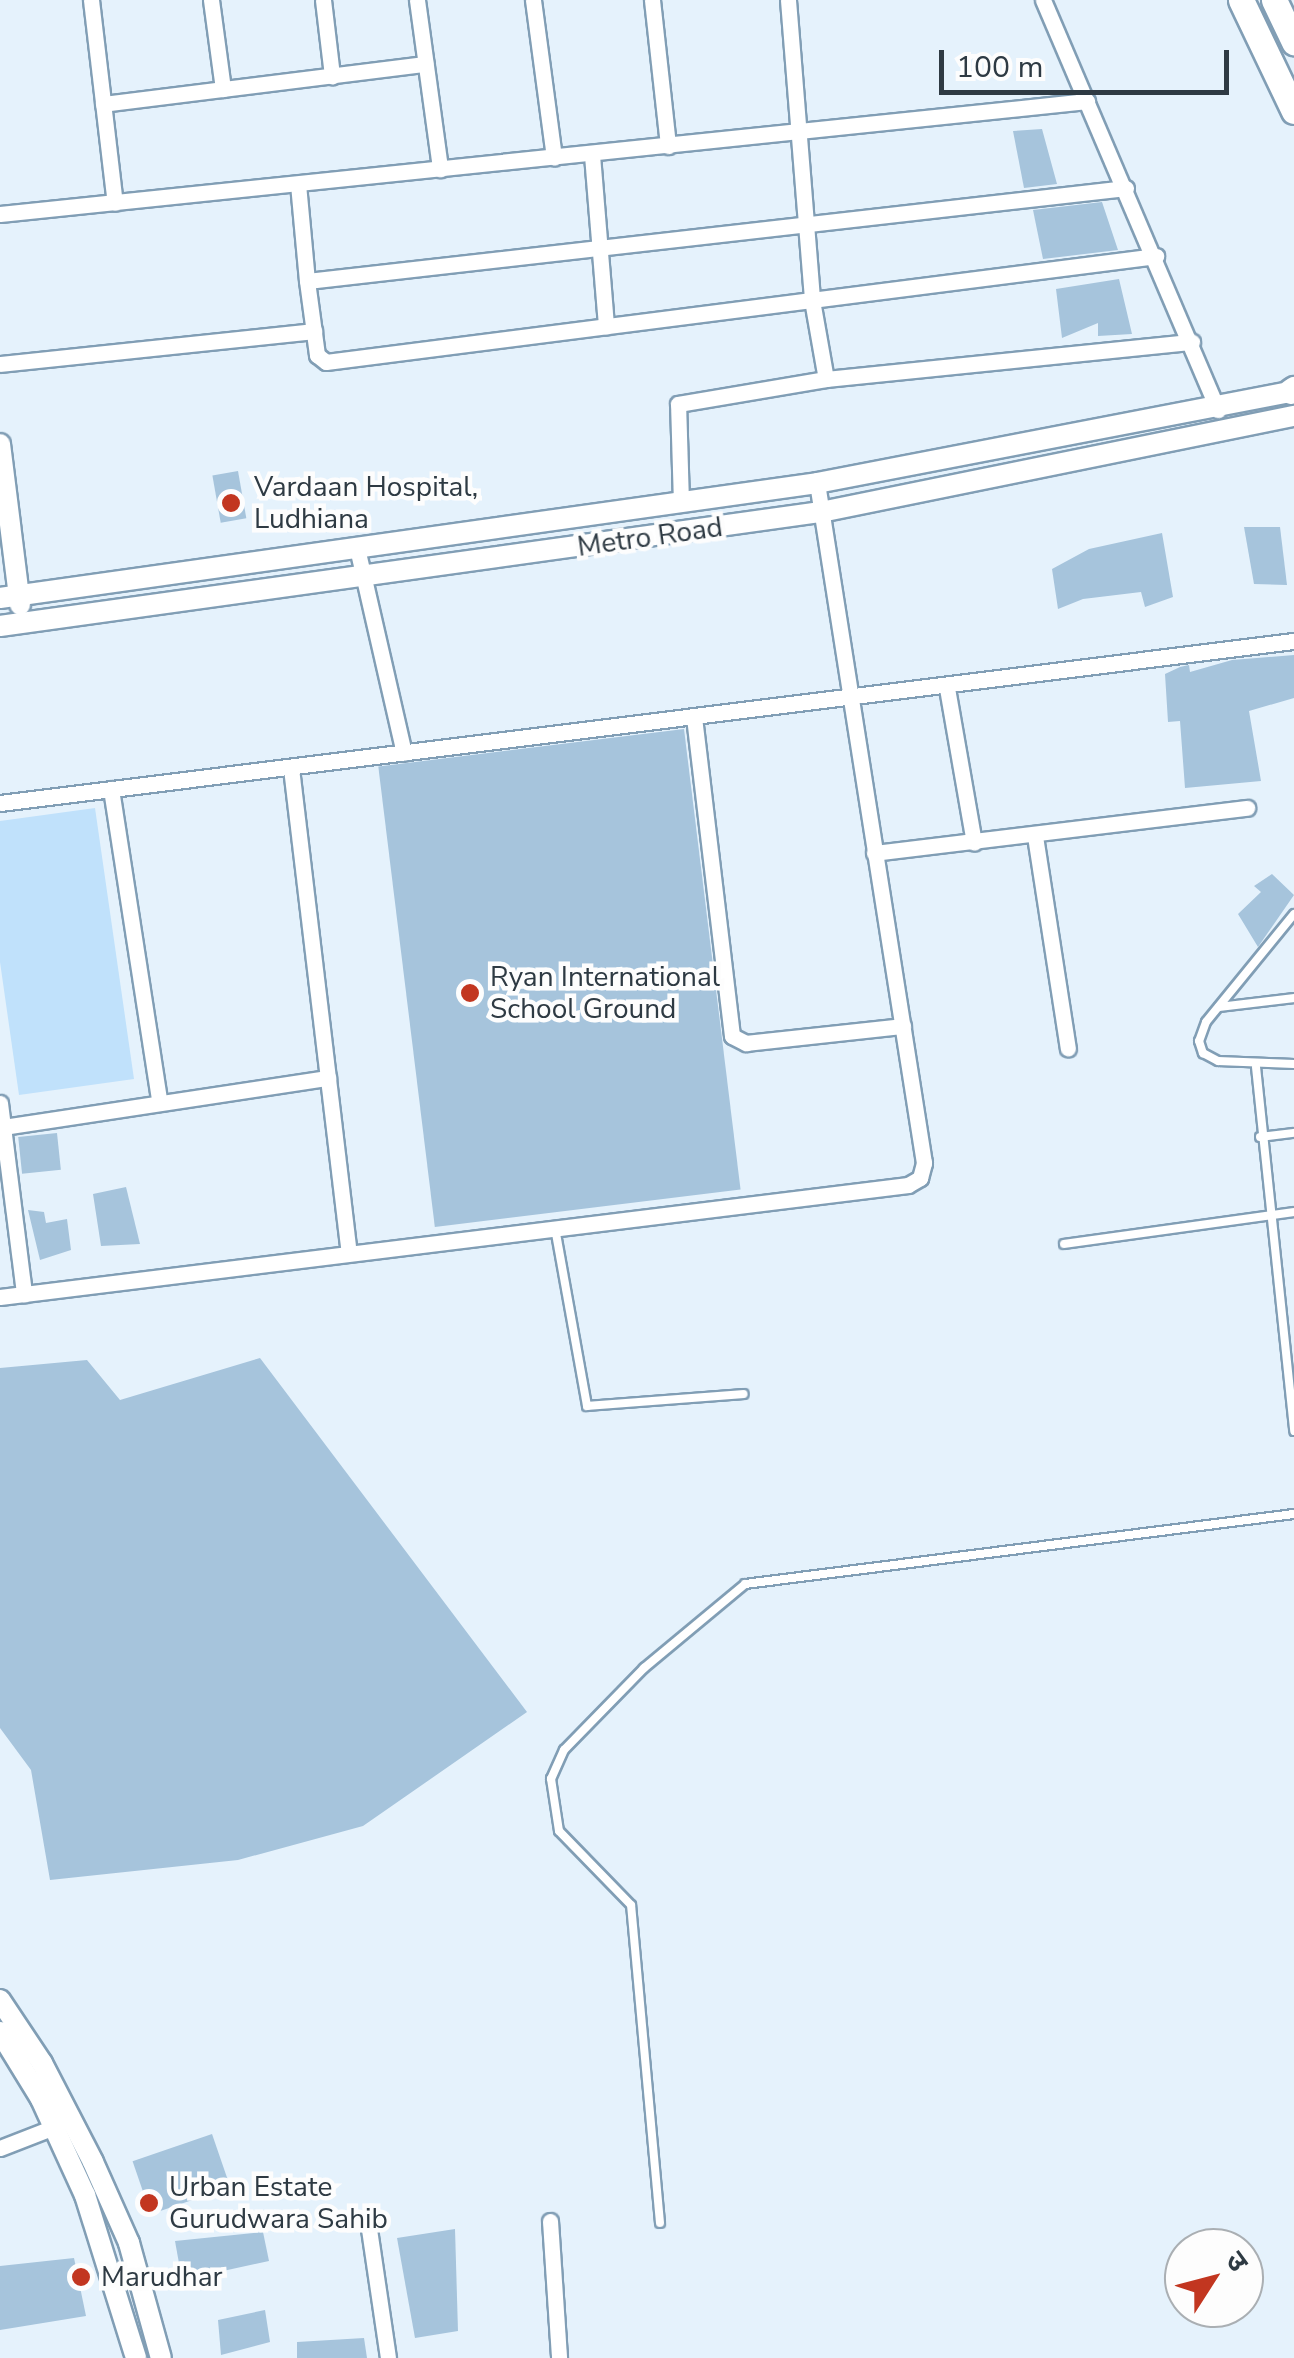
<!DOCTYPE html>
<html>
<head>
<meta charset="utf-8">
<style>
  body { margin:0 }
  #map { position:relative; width:1294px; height:2358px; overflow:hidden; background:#e5f2fc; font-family:"Nunito Sans","Noto Sans Devanagari",sans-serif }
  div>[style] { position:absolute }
  .green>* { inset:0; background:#c0e1fb }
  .building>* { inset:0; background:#a6c4dc; transform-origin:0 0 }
  .roads { filter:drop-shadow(2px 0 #819eb5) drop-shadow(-2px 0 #819eb5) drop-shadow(0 2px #819eb5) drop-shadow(0 -2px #819eb5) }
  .service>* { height:8px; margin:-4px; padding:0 4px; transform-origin:4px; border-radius:4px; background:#fff }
  .minor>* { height:15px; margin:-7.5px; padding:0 7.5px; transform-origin:7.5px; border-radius:7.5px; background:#fff }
  .tertiary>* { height:20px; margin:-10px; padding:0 10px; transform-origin:10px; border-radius:10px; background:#fff }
  .primary>* { height:25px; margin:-12.5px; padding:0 12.5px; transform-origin:12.5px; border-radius:12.5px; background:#fff }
  .dots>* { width:28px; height:28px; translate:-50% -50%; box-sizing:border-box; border:5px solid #fdfdfd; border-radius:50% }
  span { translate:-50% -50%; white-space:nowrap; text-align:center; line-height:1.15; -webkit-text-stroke:9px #fdfdfd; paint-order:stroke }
  .poi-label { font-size:28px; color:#2e3a43 }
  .left { translate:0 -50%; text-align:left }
  .street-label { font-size:28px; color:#2e3a43 }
  .north { position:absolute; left:1164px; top:2228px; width:100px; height:100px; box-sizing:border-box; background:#fdfdfd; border:2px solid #aaafb3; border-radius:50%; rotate:54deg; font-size:28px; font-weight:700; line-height:40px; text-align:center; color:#2e3a43 }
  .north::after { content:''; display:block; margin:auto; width:35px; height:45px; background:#c23620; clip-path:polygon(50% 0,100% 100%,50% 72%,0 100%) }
  .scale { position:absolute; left:939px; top:50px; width:290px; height:45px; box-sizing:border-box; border:5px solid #2e3a43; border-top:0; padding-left:12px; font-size:30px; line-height:35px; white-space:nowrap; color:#2e3a43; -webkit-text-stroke:8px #fdfdfd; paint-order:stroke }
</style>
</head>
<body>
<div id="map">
  <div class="green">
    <div style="clip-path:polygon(95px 808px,134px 1079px,19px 1095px,0 962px,0 821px)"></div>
  </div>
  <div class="building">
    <div style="clip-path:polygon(1042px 129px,1057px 184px,1024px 188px,1013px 131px)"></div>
    <div style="clip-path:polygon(1102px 202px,1118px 250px,1043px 259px,1033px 210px)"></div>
    <div style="clip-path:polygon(1119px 279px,1132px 334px,1098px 336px,1098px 323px,1062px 338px,1056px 289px)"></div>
    <div style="left:238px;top:471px;width:48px;height:26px;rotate:80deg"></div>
    <div style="clip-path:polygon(1244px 527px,1280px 527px,1287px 585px,1254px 584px)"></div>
    <div style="clip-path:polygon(1162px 533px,1173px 597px,1145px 607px,1141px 592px,1083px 599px,1058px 609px,1052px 569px,1089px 549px)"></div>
    <div style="clip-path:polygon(1294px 655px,1294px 698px,1249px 711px,1261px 781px,1185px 788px,1180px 721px,1168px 722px,1165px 674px,1180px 667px,1189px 665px,1190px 672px,1232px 660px)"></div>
    <div style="left:684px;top:729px;width:464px;height:308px;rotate:83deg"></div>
    <div style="clip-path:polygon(1272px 874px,1294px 895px,1258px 947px,1238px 914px,1261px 892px,1254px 886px)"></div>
    <div style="left:57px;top:1133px;width:37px;height:39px;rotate:84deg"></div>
    <div style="clip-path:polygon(126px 1187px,140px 1244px,101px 1246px,93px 1194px)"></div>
    <div style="clip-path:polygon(28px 1210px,44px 1212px,46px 1223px,67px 1219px,71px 1250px,40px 1260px)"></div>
    <div style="clip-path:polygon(260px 1358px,527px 1712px,363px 1826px,238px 1860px,50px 1880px,31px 1770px,0 1728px,0 1368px,87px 1360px,120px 1400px)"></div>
    <div style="left:212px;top:2134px;width:56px;height:84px;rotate:71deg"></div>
    <div style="clip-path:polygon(455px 2229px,458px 2331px,415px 2338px,397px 2238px)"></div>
    <div style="clip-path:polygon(263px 2232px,269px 2261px,182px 2280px,175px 2241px)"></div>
    <div style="clip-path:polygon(74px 2258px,86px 2316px,0 2330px,0 2266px)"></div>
    <div style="clip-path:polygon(265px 2310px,270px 2342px,221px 2355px,218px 2320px)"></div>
    <div style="clip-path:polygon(364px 2338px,367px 2358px,297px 2358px,297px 2342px)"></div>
  </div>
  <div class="roads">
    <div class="service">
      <div style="left:1294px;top:914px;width:139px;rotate:129.2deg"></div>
      <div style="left:1206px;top:1022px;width:20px;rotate:110deg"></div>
      <div style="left:1199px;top:1041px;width:13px;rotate:72deg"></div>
      <div style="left:1203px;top:1053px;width:17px;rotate:28deg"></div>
      <div style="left:1218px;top:1061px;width:76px;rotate:2.3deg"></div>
      <div style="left:1219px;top:1007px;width:76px;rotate:-6.8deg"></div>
      <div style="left:1256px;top:1067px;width:366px;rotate:84deg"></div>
      <div style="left:1260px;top:1137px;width:34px;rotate:-7deg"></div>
      <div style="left:555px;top:1228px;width:181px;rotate:79.8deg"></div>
      <div style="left:587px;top:1406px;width:157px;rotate:-4.4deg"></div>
      <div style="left:1064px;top:1244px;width:232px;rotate:-7.9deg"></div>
      <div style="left:660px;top:2223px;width:319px;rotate:-95.2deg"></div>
      <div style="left:631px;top:1905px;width:103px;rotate:-134.2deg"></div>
      <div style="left:559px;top:1831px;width:53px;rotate:-98.7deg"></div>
      <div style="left:551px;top:1779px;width:32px;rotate:-66deg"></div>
      <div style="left:564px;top:1750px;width:115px;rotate:-45.7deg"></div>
      <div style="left:644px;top:1668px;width:131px;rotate:-39.7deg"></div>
      <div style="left:745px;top:1584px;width:553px;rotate:-7.27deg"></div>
    </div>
    <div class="minor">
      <div style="left:91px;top:0;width:204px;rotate:83.3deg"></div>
      <div style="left:211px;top:0;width:90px;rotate:82.3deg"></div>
      <div style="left:323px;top:0;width:77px;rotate:83.2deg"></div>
      <div style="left:417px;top:0;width:171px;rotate:82.2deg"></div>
      <div style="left:533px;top:0;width:159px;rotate:82.4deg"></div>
      <div style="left:652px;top:0;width:147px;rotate:83.7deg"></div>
      <div style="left:788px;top:0;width:301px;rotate:85.4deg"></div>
      <div style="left:812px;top:300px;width:80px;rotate:80deg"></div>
      <div style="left:826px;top:379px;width:368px;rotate:-5.8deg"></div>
      <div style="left:1043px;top:0;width:446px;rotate:66.9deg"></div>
      <div style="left:103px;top:104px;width:325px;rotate:-7.1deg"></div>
      <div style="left:592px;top:155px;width:172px;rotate:85.3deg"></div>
      <div style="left:298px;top:184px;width:97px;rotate:84.7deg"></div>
      <div style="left:1126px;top:188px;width:824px;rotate:173.52deg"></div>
      <div style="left:307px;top:281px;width:75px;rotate:82.3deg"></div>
      <div style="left:317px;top:355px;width:11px;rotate:38deg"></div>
      <div style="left:326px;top:362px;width:837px;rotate:-7.28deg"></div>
      <div style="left:0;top:214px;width:1093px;rotate:-5.93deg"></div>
      <div style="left:0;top:364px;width:316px;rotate:-6deg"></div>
      <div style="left:681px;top:503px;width:99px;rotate:-91.7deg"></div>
      <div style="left:678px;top:404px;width:150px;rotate:-9.6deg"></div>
      <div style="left:357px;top:548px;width:210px;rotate:77.1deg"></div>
      <div style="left:947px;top:688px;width:157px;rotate:80.1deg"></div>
      <div style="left:694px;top:717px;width:321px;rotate:83.2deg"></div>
      <div style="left:732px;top:1036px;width:16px;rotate:27deg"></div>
      <div style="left:746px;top:1043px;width:158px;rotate:-6.2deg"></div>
      <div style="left:291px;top:768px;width:488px;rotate:83.2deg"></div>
      <div style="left:111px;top:789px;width:314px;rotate:81.2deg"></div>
      <div style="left:0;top:803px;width:1304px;rotate:-7.14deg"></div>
      <div style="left:1035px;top:836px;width:215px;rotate:81.2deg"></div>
      <div style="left:874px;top:853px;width:376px;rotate:-6.9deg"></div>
      <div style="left:0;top:1103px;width:193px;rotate:82.8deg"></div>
      <div style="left:3px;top:1127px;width:329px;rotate:-8.6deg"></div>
      <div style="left:0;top:1297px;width:915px;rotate:-7.03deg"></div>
      <div style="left:908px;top:1185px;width:14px;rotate:-30deg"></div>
      <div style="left:920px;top:1178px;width:16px;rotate:-75deg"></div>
      <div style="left:924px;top:1163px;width:688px;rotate:-98.94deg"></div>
      <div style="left:0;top:2148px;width:58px;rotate:-21.3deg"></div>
      <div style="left:550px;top:2221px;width:137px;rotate:86.2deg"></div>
      <div style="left:369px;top:2229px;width:130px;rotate:81.6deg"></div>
    </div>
    <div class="tertiary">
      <div style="left:0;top:444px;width:162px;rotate:82.9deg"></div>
      <div style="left:0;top:598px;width:825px;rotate:-8.01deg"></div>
      <div style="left:817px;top:483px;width:486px;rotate:-10.9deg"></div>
      <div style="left:0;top:626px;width:829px;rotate:-7.91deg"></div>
      <div style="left:821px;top:512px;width:483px;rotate:-11.5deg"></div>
      <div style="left:0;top:2000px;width:76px;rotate:56.3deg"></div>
      <div style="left:42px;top:2063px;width:111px;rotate:62.7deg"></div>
      <div style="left:93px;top:2162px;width:89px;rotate:66deg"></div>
      <div style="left:129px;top:2243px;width:119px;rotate:74.5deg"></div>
      <div style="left:0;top:2032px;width:79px;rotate:58.5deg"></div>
      <div style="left:41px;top:2099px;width:106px;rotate:65.4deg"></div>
      <div style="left:85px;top:2195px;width:171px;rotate:72.6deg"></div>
    </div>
    <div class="primary">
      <div style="left:1241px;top:0;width:123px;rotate:64.5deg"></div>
      <div style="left:1274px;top:0;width:47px;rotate:64.5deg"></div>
      <div style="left:1291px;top:391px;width:4px;rotate:-34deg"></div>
    </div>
  </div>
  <div class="dots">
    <div style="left:231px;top:503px;background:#c23620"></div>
    <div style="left:470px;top:993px;background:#c23620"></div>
    <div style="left:149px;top:2203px;background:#c23620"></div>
    <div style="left:81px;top:2277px;background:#c23620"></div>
  </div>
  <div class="poi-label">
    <span class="left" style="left:254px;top:503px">Vardaan Hospital,<br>Ludhiana</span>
    <span class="left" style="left:490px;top:993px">Ryan International<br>School Ground</span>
    <span class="left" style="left:169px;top:2203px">Urban Estate<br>Gurudwara Sahib</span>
    <span class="left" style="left:101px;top:2277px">Marudhar</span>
  </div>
  <div class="street-label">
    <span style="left:650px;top:537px;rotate:-8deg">Metro Road</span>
  </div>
  <div class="north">उ</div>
  <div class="scale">100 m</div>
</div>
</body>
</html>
